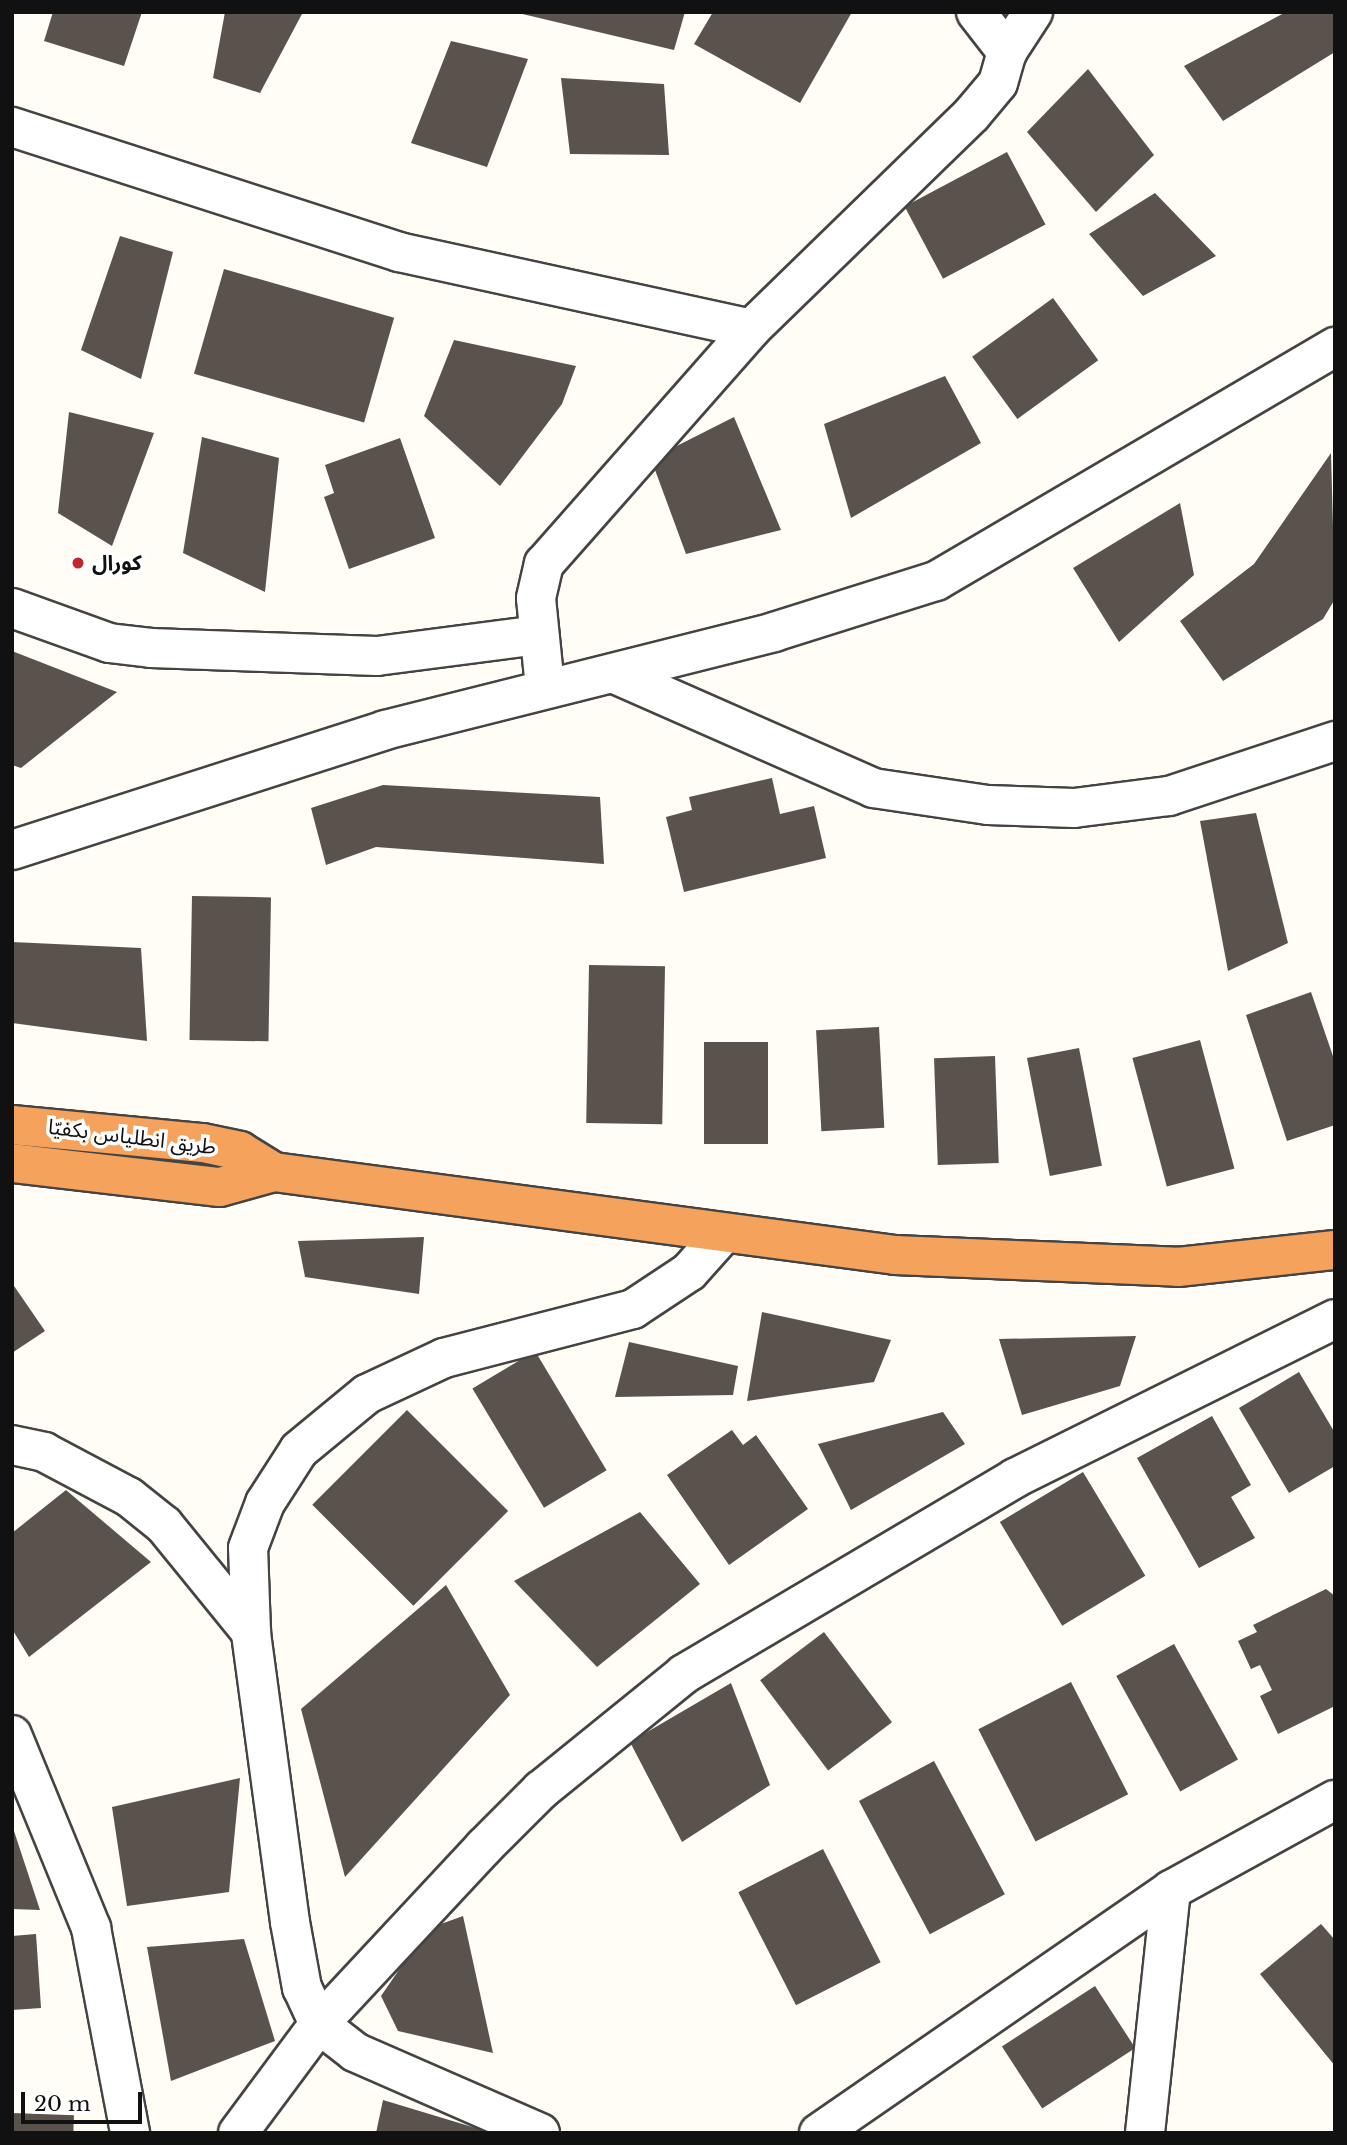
<!DOCTYPE html>
<html>
<head>
<meta charset="utf-8">
<style>
  body { margin:0 }
  #map { position:relative; width:1347px; height:2145px; overflow:hidden; background:#fffdf5; font-family:"Libre Baskerville","Noto Sans Arabic",serif }
  div>[style] { position:absolute }
  .building>* { inset:0; background:#5a524d; transform-origin:0 0 }
  .roads { filter:drop-shadow(2px 0 #444) drop-shadow(-2px 0 #444) drop-shadow(0 2px #444) drop-shadow(0 -2px #444) }
  .minor>* { height:38px; margin:-19px; padding:0 19px; transform-origin:19px; border-radius:19px; background:#fff }
  .highway>* { height:38px; margin:-19px; padding:0 19px; transform-origin:19px; border-radius:19px; background:#f5a25d }
  .dots>* { width:19px; height:19px; translate:-50% -50%; box-sizing:border-box; border:4px solid #fff; border-radius:50% }
  span { translate:-50% -50%; white-space:nowrap; text-align:center; line-height:1.15; -webkit-text-stroke:7px #fff; paint-order:stroke }
  .poi-label { font-size:21px; color:#111; font-weight:700 }
  .left { translate:0 -50%; text-align:left }
  .street-label { font-size:21px; color:#111 }
  .frame { position:absolute; inset:0; border:14px solid #111; pointer-events:none }
  .scale { position:absolute; left:21px; top:2092px; width:121px; height:32px; box-sizing:border-box; border:4px solid #111; border-top:0; padding-left:9px; font-size:21px; line-height:24px; white-space:nowrap; color:#111; -webkit-text-stroke:5px #fff; paint-order:stroke }
</style>
</head>
<body>
<div id="map">
  <div class="building">
    <div style="clip-path:polygon(53px 12px,142px 12px,124px 66px,44px 41px)"></div>
    <div style="clip-path:polygon(225px 12px,303px 12px,260px 93px,213px 78px)"></div>
    <div style="clip-path:polygon(514px 12px,685px 12px,674px 50px)"></div>
    <div style="clip-path:polygon(713px 12px,852px 12px,800px 103px,694px 44px)"></div>
    <div style="clip-path:polygon(1286px 12px,1335px 12px,1335px 52px,1223px 121px,1184px 66px)"></div>
    <div style="clip-path:polygon(451px 41px,528px 59px,487px 167px,411px 143px)"></div>
    <div style="clip-path:polygon(1088px 69px,1154px 155px,1096px 212px,1027px 132px)"></div>
    <div style="clip-path:polygon(561px 78px,664px 84px,669px 155px,570px 154px)"></div>
    <div style="left:1007px;top:152px;width:82px;height:116px;rotate:62deg"></div>
    <div style="clip-path:polygon(1155px 193px,1216px 256px,1143px 296px,1089px 234px)"></div>
    <div style="clip-path:polygon(120px 236px,173px 252px,141px 379px,81px 350px)"></div>
    <div style="left:224px;top:269px;width:177px;height:109px;rotate:16deg"></div>
    <div style="left:1053px;top:298px;width:77px;height:100px;rotate:54deg"></div>
    <div style="clip-path:polygon(454px 340px,576px 366px,562px 404px,500px 486px,424px 416px)"></div>
    <div style="clip-path:polygon(945px 376px,981px 443px,851px 518px,824px 424px)"></div>
    <div style="clip-path:polygon(69px 412px,154px 433px,112px 546px,58px 513px)"></div>
    <div style="clip-path:polygon(734px 417px,781px 530px,686px 554px,651px 459px)"></div>
    <div style="clip-path:polygon(202px 437px,279px 458px,265px 592px,183px 553px)"></div>
    <div style="clip-path:polygon(400px 438px,435px 538px,349px 569px,324px 497px,334px 493px,325px 465px)"></div>
    <div style="clip-path:polygon(1331px 453px,1335px 599px,1323px 619px,1223px 681px,1180px 621px,1254px 564px)"></div>
    <div style="clip-path:polygon(1180px 503px,1194px 575px,1119px 642px,1073px 568px)"></div>
    <div style="clip-path:polygon(12px 651px,117px 692px,21px 768px,12px 765px)"></div>
    <div style="clip-path:polygon(772px 778px,780px 814px,814px 806px,826px 858px,684px 892px,666px 817px,692px 810px,689px 797px)"></div>
    <div style="clip-path:polygon(383px 785px,600px 797px,604px 864px,376px 847px,326px 865px,311px 808px)"></div>
    <div style="clip-path:polygon(1256px 813px,1288px 943px,1228px 971px,1200px 821px)"></div>
    <div style="left:192px;top:896px;width:79px;height:144px;rotate:1deg"></div>
    <div style="clip-path:polygon(12px 942px,141px 948px,147px 1041px,12px 1023px)"></div>
    <div style="left:589px;top:965px;width:76px;height:158px;rotate:1deg"></div>
    <div style="clip-path:polygon(1311px 992px,1335px 1062px,1335px 1125px,1287px 1141px,1246px 1015px)"></div>
    <div style="left:879px;top:1027px;width:101px;height:63px;rotate:87deg"></div>
    <div style="left:1200px;top:1040px;width:133px;height:70px;rotate:75deg"></div>
    <div style="left:704px;top:1042px;width:64px;height:102px"></div>
    <div style="left:1079px;top:1048px;width:120px;height:53px;rotate:79deg"></div>
    <div style="left:995px;top:1056px;width:107px;height:61px;rotate:88deg"></div>
    <div style="clip-path:polygon(424px 1237px,419px 1294px,305px 1277px,298px 1241px)"></div>
    <div style="clip-path:polygon(12px 1283px,45px 1331px,12px 1353px)"></div>
    <div style="clip-path:polygon(762px 1312px,891px 1340px,874px 1382px,747px 1401px)"></div>
    <div style="clip-path:polygon(1136px 1336px,1120px 1386px,1022px 1415px,999px 1339px)"></div>
    <div style="clip-path:polygon(629px 1342px,738px 1366px,733px 1395px,615px 1397px)"></div>
    <div style="left:535px;top:1351px;width:139px;height:73px;rotate:59deg"></div>
    <div style="clip-path:polygon(1299px 1372px,1335px 1433px,1335px 1466px,1289px 1493px,1239px 1408px)"></div>
    <div style="left:407px;top:1410px;width:143px;height:134px;rotate:45deg"></div>
    <div style="clip-path:polygon(943px 1412px,965px 1444px,851px 1510px,818px 1444px)"></div>
    <div style="clip-path:polygon(1212px 1416px,1251px 1485px,1231px 1497px,1255px 1538px,1199px 1568px,1137px 1458px)"></div>
    <div style="clip-path:polygon(732px 1430px,743px 1445px,756px 1435px,808px 1509px,729px 1565px,667px 1475px)"></div>
    <div style="left:1083px;top:1472px;width:121px;height:97px;rotate:59deg"></div>
    <div style="clip-path:polygon(66px 1490px,151px 1562px,29px 1657px,12px 1629px,12px 1533px)"></div>
    <div style="clip-path:polygon(640px 1512px,700px 1584px,597px 1667px,514px 1581px)"></div>
    <div style="clip-path:polygon(446px 1585px,510px 1695px,345px 1877px,301px 1709px)"></div>
    <div style="clip-path:polygon(1326px 1589px,1335px 1596px,1335px 1706px,1278px 1734px,1260px 1696px,1272px 1690px,1260px 1665px,1251px 1669px,1238px 1641px,1257px 1632px,1253px 1625px)"></div>
    <div style="left:824px;top:1632px;width:113px;height:80px;rotate:53deg"></div>
    <div style="left:1174px;top:1644px;width:132px;height:66px;rotate:61deg"></div>
    <div style="left:1071px;top:1682px;width:126px;height:104px;rotate:63deg"></div>
    <div style="clip-path:polygon(731px 1683px,770px 1785px,682px 1842px,630px 1742px)"></div>
    <div style="left:934px;top:1761px;width:151px;height:85px;rotate:62deg"></div>
    <div style="clip-path:polygon(240px 1778px,229px 1892px,127px 1906px,112px 1807px)"></div>
    <div style="clip-path:polygon(13px 1828px,40px 1910px,12px 1909px)"></div>
    <div style="left:823px;top:1849px;width:127px;height:95px;rotate:63deg"></div>
    <div style="clip-path:polygon(463px 1916px,493px 2053px,398px 2031px,381px 1996px,427px 1929px)"></div>
    <div style="clip-path:polygon(1321px 1924px,1335px 1940px,1335px 2066px,1260px 1974px)"></div>
    <div style="clip-path:polygon(36px 1934px,41px 2008px,12px 2010px,12px 1936px)"></div>
    <div style="clip-path:polygon(244px 1939px,275px 2041px,171px 2081px,147px 1947px)"></div>
    <div style="left:1095px;top:1986px;width:74px;height:111px;rotate:57deg"></div>
    <div style="clip-path:polygon(383px 2100px,489px 2132px,489px 2133px,376px 2133px)"></div>
    <div style="left:12px;top:2113px;width:62px;height:20px;rotate:2deg"></div>
  </div>
  <div class="roads">
    <div class="minor">
      <div style="left:976px;top:12px;width:51px;rotate:52.2deg"></div>
      <div style="left:12px;top:127px;width:407px;rotate:17.9deg"></div>
      <div style="left:399px;top:252px;width:360px;rotate:12.3deg"></div>
      <div style="left:12px;top:608px;width:103px;rotate:19.8deg"></div>
      <div style="left:109px;top:643px;width:42px;rotate:6.8deg"></div>
      <div style="left:151px;top:648px;width:226px;rotate:2deg"></div>
      <div style="left:377px;top:656px;width:163px;rotate:-7.4deg"></div>
      <div style="left:615px;top:674px;width:282px;rotate:23.8deg"></div>
      <div style="left:873px;top:788px;width:116px;rotate:8.4deg"></div>
      <div style="left:988px;top:805px;width:86px;rotate:2deg"></div>
      <div style="left:1074px;top:808px;width:96px;rotate:-7.2deg"></div>
      <div style="left:1169px;top:796px;width:175px;rotate:-18.3deg"></div>
      <div style="left:545px;top:687px;width:89px;rotate:-95.8deg"></div>
      <div style="left:536px;top:598px;width:35px;rotate:-77deg"></div>
      <div style="left:544px;top:564px;width:313px;rotate:-48.6deg"></div>
      <div style="left:751px;top:329px;width:308px;rotate:-44.2deg"></div>
      <div style="left:972px;top:114px;width:40px;rotate:-50deg"></div>
      <div style="left:998px;top:83px;width:32px;rotate:-74deg"></div>
      <div style="left:1007px;top:52px;width:48px;rotate:-57deg"></div>
      <div style="left:12px;top:850px;width:392px;rotate:-17.8deg"></div>
      <div style="left:385px;top:730px;width:401px;rotate:-14.1deg"></div>
      <div style="left:774px;top:632px;width:170px;rotate:-17.5deg"></div>
      <div style="left:936px;top:581px;width:463px;rotate:-30.4deg"></div>
      <div style="left:12px;top:1445px;width:33px;rotate:12deg"></div>
      <div style="left:44px;top:1452px;width:96px;rotate:27.9deg"></div>
      <div style="left:129px;top:1497px;width:45px;rotate:38.7deg"></div>
      <div style="left:164px;top:1525px;width:138px;rotate:50.9deg"></div>
      <div style="left:12px;top:1735px;width:209px;rotate:67.7deg"></div>
      <div style="left:91px;top:1928px;width:209px;rotate:79.2deg"></div>
      <div style="left:238px;top:2133px;width:136px;rotate:-53.4deg"></div>
      <div style="left:319px;top:2024px;width:242px;rotate:-47deg"></div>
      <div style="left:484px;top:1847px;width:81px;rotate:-45deg"></div>
      <div style="left:541px;top:1790px;width:184px;rotate:-39deg"></div>
      <div style="left:684px;top:1674px;width:385px;rotate:-30.6deg"></div>
      <div style="left:1015px;top:1478px;width:357px;rotate:-26.4deg"></div>
      <div style="left:540px;top:2133px;width:202px;rotate:-156.4deg"></div>
      <div style="left:355px;top:2052px;width:46px;rotate:-142.1deg"></div>
      <div style="left:319px;top:2024px;width:40px;rotate:-115deg"></div>
      <div style="left:302px;top:1988px;width:67px;rotate:-100.3deg"></div>
      <div style="left:290px;top:1922px;width:293px;rotate:-97.7deg"></div>
      <div style="left:251px;top:1632px;width:84px;rotate:-92deg"></div>
      <div style="left:248px;top:1548px;width:48px;rotate:-69.3deg"></div>
      <div style="left:265px;top:1503px;width:63px;rotate:-57.3deg"></div>
      <div style="left:299px;top:1450px;width:88px;rotate:-39.5deg"></div>
      <div style="left:367px;top:1394px;width:85px;rotate:-25.1deg"></div>
      <div style="left:444px;top:1358px;width:195px;rotate:-14.5deg"></div>
      <div style="left:633px;top:1309px;width:67px;rotate:-33.5deg"></div>
      <div style="left:689px;top:1272px;width:51px;rotate:-48.2deg"></div>
      <div style="left:819px;top:2133px;width:428px;rotate:-34.6deg"></div>
      <div style="left:1171px;top:1890px;width:187px;rotate:-28.8deg"></div>
      <div style="left:1145px;top:2133px;width:244px;rotate:-83.9deg"></div>
    </div>
    <div class="highway">
      <div style="left:12px;top:1125px;width:192px;rotate:5.4deg"></div>
      <div style="left:203px;top:1143px;width:38px;rotate:12deg"></div>
      <div style="left:240px;top:1151px;width:40px;rotate:32deg"></div>
      <div style="left:274px;top:1172px;width:627px;rotate:7.61deg"></div>
      <div style="left:895px;top:1255px;width:283px;rotate:2.4deg"></div>
      <div style="left:1178px;top:1267px;width:158px;rotate:-6.2deg"></div>
      <div style="left:12px;top:1163px;width:209px;rotate:6.6deg"></div>
      <div style="left:220px;top:1187px;width:56px;rotate:-15.5deg"></div>
    </div>
  </div>
  <div class="dots">
    <div style="left:78px;top:563px;background:#c4262e"></div>
  </div>
  <div class="poi-label">
    <span class="left" style="left:92px;top:563px">كورال</span>
  </div>
  <div class="street-label">
    <span style="left:132px;top:1137px;rotate:7deg">طريق انطلياس بكفيّا</span>
  </div>
  <div class="frame"></div>
  <div class="scale">20 m</div>
</div>
</body>
</html>
